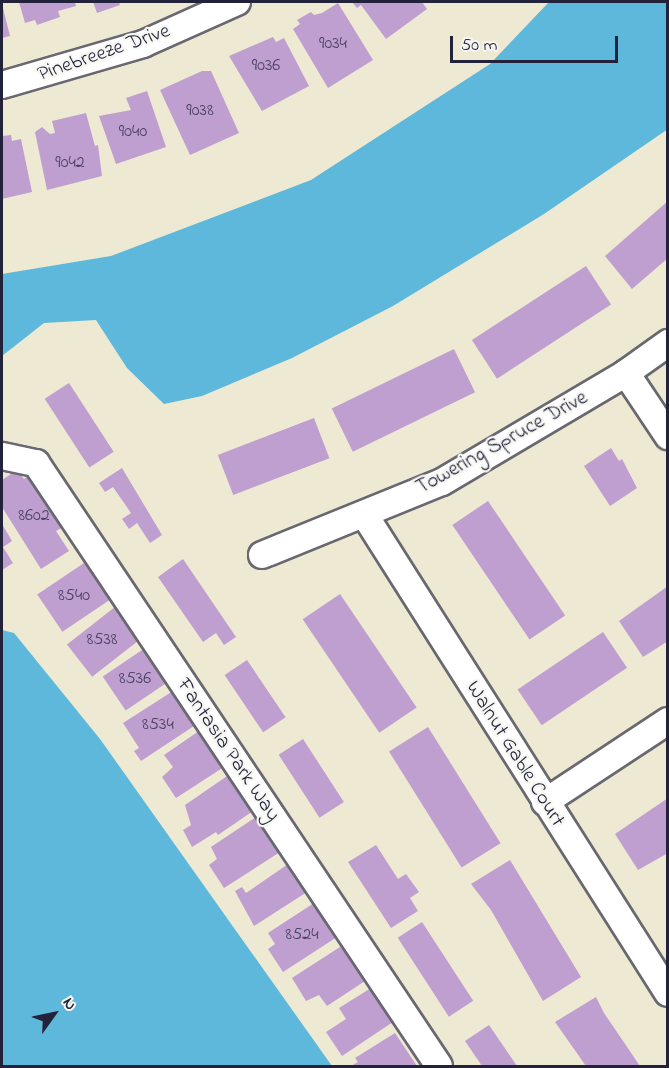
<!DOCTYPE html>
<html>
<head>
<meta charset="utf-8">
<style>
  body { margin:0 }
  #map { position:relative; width:669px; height:1068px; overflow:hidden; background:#ede9d2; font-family:"Indie Flower",sans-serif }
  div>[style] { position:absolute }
  .water>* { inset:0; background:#5eb8db }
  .building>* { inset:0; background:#bf9fd0; transform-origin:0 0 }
  .roads { filter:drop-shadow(2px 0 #696870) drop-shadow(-2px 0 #696870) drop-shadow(0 2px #696870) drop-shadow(0 -2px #696870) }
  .street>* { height:26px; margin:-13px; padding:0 13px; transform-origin:13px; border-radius:13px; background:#fff }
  span { translate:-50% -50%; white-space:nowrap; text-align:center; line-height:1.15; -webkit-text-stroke:4.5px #f6f6f2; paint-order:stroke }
  .number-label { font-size:18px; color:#494160 }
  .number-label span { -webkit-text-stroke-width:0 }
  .street-label { font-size:21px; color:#22223b }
  .frame { position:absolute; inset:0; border:3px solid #22223b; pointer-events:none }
  .north { position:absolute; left:24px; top:984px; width:60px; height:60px; -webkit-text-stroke:4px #f6f6f2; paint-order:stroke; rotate:57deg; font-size:16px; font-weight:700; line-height:24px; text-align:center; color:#22223b }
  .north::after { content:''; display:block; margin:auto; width:21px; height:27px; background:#22223b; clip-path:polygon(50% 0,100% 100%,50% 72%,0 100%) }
  .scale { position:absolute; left:450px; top:36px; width:168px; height:27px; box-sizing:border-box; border:3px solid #22223b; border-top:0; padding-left:8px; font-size:18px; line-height:21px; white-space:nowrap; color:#22223b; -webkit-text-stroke:4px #f6f6f2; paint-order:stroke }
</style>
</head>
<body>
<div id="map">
  <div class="water">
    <div style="clip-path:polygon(549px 2px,667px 2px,668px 129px,544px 214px,393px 306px,292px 358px,202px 396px,164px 404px,127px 368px,96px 320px,44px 323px,2px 356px,2px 274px,111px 256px,311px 180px,490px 64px)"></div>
    <div style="clip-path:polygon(2px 630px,14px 633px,100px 739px,332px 1066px,2px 1066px)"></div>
  </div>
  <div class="building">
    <div style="clip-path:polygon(19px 2px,75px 2px,76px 6px,58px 11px,60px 17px,37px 25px,35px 20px,25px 23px)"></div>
    <div style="clip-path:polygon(93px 2px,119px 2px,120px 5px,97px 13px)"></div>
    <div style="clip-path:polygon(352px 2px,422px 2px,427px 9px,386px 39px,361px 5px,357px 8px)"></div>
    <div style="clip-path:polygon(338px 3px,373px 60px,328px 88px,293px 29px,300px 24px,297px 20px,311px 12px,314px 15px,322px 13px)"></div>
    <div style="clip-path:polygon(2px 4px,10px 36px,2px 38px)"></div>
    <div style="clip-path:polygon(273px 37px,276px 42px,284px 38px,309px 86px,262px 111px,229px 56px)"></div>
    <div style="clip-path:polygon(202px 71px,211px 71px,239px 133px,190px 155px,160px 90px)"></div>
    <div style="clip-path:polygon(147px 91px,166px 147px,116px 164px,99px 116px,131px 110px,126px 98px)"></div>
    <div style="clip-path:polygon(86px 113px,95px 146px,98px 145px,102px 176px,47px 190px,35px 132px,42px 127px,50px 134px,55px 133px,52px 121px)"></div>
    <div style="clip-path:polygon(11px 135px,12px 141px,21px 139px,32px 192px,2px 199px,2px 136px)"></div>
    <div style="clip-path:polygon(668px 201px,668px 258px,632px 289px,605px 256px)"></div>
    <div style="left:586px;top:266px;width:46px;height:136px;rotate:57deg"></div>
    <div style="left:454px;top:349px;width:48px;height:136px;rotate:64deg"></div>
    <div style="left:69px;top:383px;width:82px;height:29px;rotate:57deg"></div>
    <div style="left:314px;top:418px;width:43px;height:103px;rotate:69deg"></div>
    <div style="clip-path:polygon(611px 448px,619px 461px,622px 459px,637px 488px,610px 506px,584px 466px)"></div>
    <div style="clip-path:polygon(122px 468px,162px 535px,150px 543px,137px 523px,129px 529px,122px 519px,131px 513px,113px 487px,105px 492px,99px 483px)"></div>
    <div style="clip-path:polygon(17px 470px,24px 479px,34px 472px,67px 525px,56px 531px,69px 551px,41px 569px,2px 507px,2px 480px)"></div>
    <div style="left:488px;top:501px;width:138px;height:43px;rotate:56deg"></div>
    <div style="clip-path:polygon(2px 524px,12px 541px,3px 547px,13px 563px,2px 570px)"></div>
    <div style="clip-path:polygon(183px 559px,236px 637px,224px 645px,216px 633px,203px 642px,158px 577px)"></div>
    <div style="left:87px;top:561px;width:45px;height:60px;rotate:56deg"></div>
    <div style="clip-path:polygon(668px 586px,668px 641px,643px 657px,619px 621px)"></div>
    <div style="left:340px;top:594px;width:137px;height:45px;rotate:56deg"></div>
    <div style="left:115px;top:607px;width:41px;height:61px;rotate:52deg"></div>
    <div style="left:603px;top:632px;width:43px;height:103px;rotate:56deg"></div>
    <div style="left:145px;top:648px;width:41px;height:51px;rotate:56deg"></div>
    <div style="left:247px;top:660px;width:69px;height:27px;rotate:56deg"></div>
    <div style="clip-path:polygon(173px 691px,194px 726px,141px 761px,134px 751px,139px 748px,123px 723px)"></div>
    <div style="left:428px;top:727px;width:137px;height:46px;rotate:58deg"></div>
    <div style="clip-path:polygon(199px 731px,224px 767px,176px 798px,162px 777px,173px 767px,164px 755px)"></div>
    <div style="left:303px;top:739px;width:75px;height:29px;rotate:57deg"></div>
    <div style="clip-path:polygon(233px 772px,256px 809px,218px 835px,216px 832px,192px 847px,183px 830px,191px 825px,185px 805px)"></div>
    <div style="clip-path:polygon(668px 798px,668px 853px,638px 870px,615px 834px)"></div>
    <div style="clip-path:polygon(256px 817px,280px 852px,224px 888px,209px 865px,217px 859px,211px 847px)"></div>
    <div style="clip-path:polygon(376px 845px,398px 879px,406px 874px,419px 892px,410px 898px,418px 911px,391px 928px,348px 862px)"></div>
    <div style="clip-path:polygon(294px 860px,307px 892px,254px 926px,235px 891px,242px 887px,246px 893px)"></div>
    <div style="clip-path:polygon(510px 860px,581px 977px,543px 1001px,491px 910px,471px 884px)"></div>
    <div style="clip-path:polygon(314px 903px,337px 937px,283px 972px,268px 949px,275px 944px,268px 933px)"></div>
    <div style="left:422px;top:922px;width:94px;height:29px;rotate:57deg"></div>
    <div style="clip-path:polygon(343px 945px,365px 981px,327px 1006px,319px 995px,306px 1001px,292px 978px)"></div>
    <div style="clip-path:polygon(371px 988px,393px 1022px,342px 1056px,326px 1032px,346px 1019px,339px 1008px)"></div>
    <div style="clip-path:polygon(596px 997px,604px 1013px,640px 1066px,586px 1066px,555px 1022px)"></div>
    <div style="clip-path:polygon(489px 1025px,517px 1066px,482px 1066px,465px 1041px)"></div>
    <div style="clip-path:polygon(395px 1033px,417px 1066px,351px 1066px,358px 1062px,355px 1058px)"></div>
  </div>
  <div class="roads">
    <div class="street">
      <div style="left:2px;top:85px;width:147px;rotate:-16.2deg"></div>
      <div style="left:143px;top:44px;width:103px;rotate:-24.1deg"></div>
      <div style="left:626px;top:373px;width:76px;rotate:56.3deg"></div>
      <div style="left:2px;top:456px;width:35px;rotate:12deg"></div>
      <div style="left:36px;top:463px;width:725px;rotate:56.24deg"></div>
      <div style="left:364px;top:514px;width:567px;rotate:57.6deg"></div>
      <div style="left:262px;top:555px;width:194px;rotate:-22.1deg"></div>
      <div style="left:442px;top:482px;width:214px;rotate:-30.6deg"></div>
      <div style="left:626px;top:373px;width:52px;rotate:-35.5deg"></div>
      <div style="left:545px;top:802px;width:147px;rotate:-33.4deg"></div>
    </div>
  </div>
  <div class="number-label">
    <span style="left:333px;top:44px">9034</span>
    <span style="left:266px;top:66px">9036</span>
    <span style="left:200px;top:111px">9038</span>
    <span style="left:133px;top:132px">9040</span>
    <span style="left:70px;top:163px">9042</span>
    <span style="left:34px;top:516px">8602</span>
    <span style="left:74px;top:596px">8540</span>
    <span style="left:102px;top:640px">8538</span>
    <span style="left:135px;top:679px">8536</span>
    <span style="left:158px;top:725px">8534</span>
    <span style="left:302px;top:935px">8524</span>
  </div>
  <div class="street-label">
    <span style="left:104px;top:53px;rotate:-19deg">Pinebreeze Drive</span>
    <span style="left:502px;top:443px;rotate:-29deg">Towering Spruce Drive</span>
    <span style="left:228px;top:750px;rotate:56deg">Fantasia Park Way</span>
    <span style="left:515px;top:754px;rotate:58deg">Walnut Gable Court</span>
  </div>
  <div class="frame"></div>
  <div class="north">N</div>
  <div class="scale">50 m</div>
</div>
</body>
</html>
